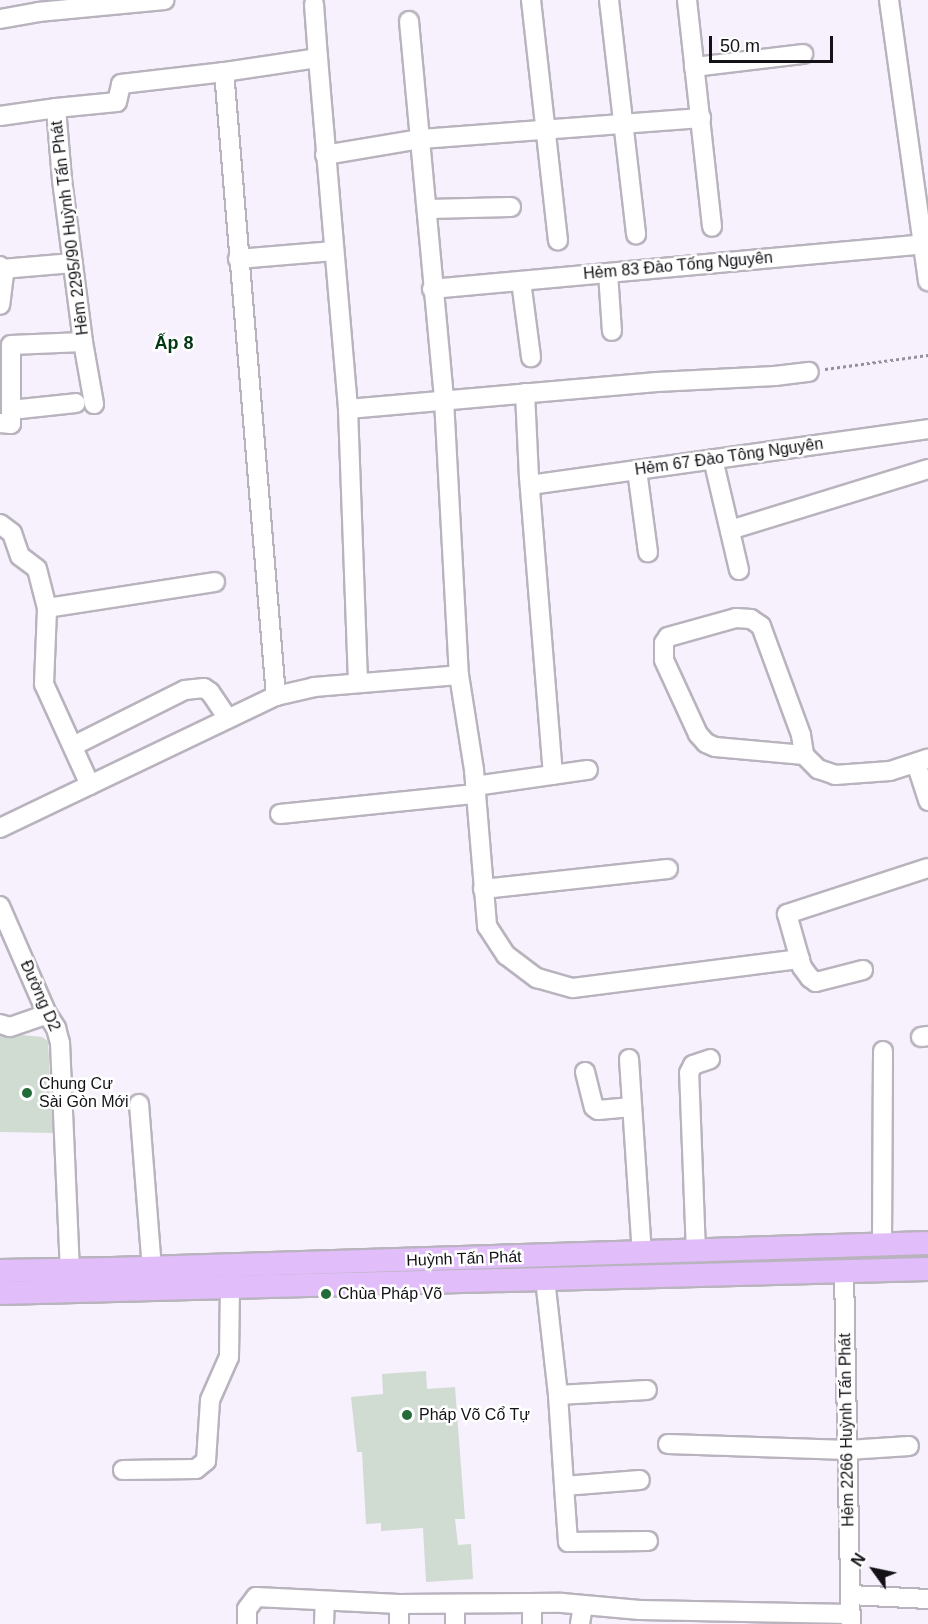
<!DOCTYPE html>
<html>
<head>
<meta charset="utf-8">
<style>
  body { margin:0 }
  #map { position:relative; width:928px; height:1624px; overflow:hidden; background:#f7f1fd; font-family:Arial,sans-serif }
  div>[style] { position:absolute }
  .building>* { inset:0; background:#d0dbd2 }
  .path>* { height:3px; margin-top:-1.5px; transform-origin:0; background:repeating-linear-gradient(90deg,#95919a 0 3px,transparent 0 6px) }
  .roads { filter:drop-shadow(2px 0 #b9b3be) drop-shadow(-2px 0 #b9b3be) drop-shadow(0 2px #b9b3be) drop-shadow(0 -2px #b9b3be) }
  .minor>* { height:18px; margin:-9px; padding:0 9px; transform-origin:9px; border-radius:9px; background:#fff }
  .major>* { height:22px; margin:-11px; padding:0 11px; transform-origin:11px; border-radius:11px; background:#e1befa }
  .dots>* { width:16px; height:16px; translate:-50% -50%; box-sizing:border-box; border:3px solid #fff; border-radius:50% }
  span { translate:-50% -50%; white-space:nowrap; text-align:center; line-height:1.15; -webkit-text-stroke:5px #fff; paint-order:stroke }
  .street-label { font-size:16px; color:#141216 }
  .poi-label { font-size:16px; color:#141216 }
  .left { translate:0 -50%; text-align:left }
  .neighbourhood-label { font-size:18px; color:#013715; font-weight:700 }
  .north { position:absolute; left:844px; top:1540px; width:60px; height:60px; -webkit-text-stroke:4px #fff; paint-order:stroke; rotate:303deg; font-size:16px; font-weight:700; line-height:24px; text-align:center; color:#141216 }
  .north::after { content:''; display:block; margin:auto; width:21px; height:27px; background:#141216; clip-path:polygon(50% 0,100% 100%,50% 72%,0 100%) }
  .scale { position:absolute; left:709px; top:36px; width:124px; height:27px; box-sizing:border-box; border:3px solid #141216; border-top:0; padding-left:8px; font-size:18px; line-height:21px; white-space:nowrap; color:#141216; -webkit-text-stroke:4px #fff; paint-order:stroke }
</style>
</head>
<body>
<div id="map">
  <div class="building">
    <div style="clip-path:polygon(22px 1035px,42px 1037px,48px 1041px,53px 1133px,0 1132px,0 1036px,13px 1038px)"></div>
    <div style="clip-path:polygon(426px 1371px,427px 1389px,455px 1387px,465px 1519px,455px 1519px,458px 1545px,471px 1544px,473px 1579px,426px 1582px,423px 1528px,381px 1531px,381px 1523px,366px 1524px,362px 1452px,357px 1452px,351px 1397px,383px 1394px,382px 1374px)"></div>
  </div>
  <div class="path">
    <div style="left:825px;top:369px;width:104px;rotate:-7.7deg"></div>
  </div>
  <div class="roads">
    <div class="minor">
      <div style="left:531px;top:0;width:242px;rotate:83.6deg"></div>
      <div style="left:609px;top:0;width:236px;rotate:83.4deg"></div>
      <div style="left:687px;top:0;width:228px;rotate:83.7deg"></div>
      <div style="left:889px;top:0;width:284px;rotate:82.1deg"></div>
      <div style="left:314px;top:4px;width:54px;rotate:85.8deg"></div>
      <div style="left:0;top:19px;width:39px;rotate:-10deg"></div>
      <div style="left:38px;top:12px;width:127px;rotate:-5.4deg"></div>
      <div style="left:409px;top:21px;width:381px;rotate:84.7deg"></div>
      <div style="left:444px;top:400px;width:275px;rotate:86.9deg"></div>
      <div style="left:459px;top:675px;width:96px;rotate:81deg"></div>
      <div style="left:474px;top:770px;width:157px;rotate:85.2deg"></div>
      <div style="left:487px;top:926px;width:35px;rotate:57deg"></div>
      <div style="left:506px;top:955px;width:39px;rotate:37deg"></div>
      <div style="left:537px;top:978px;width:37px;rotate:16deg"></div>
      <div style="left:573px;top:988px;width:229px;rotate:-7.3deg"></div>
      <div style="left:694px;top:67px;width:110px;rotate:-6.8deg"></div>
      <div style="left:56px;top:108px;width:61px;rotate:-5.6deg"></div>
      <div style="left:117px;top:102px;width:18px;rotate:-77deg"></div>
      <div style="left:121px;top:84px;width:104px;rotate:-6.6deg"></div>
      <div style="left:0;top:116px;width:57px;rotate:-8.1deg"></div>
      <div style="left:56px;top:108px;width:72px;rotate:85.2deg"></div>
      <div style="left:62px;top:180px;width:163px;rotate:82.6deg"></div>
      <div style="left:83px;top:342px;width:63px;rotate:79.9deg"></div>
      <div style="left:325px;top:155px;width:97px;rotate:-9.5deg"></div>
      <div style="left:421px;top:139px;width:281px;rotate:-4.3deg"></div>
      <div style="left:428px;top:209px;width:83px;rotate:-1.4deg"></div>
      <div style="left:238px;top:259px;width:96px;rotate:-4.8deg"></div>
      <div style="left:0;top:266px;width:9px;rotate:63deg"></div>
      <div style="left:4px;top:274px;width:31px;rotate:97deg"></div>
      <div style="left:2px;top:269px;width:71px;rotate:-4.8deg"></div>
      <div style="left:608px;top:273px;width:58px;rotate:86.1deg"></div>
      <div style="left:521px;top:281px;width:77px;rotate:82.5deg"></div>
      <div style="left:432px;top:289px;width:493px;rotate:-5.2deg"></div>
      <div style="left:525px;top:393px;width:84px;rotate:87.3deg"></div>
      <div style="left:529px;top:477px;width:299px;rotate:85.4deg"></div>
      <div style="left:348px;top:409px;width:310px;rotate:-5deg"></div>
      <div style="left:657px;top:382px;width:118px;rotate:-2.9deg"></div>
      <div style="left:775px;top:376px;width:34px;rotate:-7deg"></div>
      <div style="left:11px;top:410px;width:65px;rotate:-6.1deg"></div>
      <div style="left:0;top:423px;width:11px;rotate:5deg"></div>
      <div style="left:11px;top:424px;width:79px;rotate:-90deg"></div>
      <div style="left:11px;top:345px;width:72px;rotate:-2.4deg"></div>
      <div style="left:713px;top:459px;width:114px;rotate:76.8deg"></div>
      <div style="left:637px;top:470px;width:83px;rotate:82.4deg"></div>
      <div style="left:530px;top:485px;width:402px;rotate:-8deg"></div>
      <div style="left:0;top:524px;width:15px;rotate:37deg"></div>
      <div style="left:12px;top:533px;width:24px;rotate:71deg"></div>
      <div style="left:20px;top:556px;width:21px;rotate:37deg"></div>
      <div style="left:37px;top:569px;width:40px;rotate:75.6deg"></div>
      <div style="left:730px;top:530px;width:207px;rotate:-17.1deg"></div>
      <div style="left:276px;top:696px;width:626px;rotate:-94.76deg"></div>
      <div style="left:224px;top:72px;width:95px;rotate:-8.5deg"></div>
      <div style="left:318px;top:58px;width:352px;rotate:85.1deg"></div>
      <div style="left:348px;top:409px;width:274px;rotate:87.9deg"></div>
      <div style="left:73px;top:746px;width:125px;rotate:-26.6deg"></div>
      <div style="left:185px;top:690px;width:19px;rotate:-6deg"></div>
      <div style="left:204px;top:688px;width:7px;rotate:34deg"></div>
      <div style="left:210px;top:692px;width:32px;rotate:56deg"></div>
      <div style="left:804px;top:755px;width:89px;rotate:-174.9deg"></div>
      <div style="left:715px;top:747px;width:10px;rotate:-156deg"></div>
      <div style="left:706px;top:743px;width:12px;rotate:-132deg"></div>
      <div style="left:698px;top:734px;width:81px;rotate:-114.7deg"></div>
      <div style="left:664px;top:660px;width:17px;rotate:-90deg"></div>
      <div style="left:664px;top:643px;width:7px;rotate:-56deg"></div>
      <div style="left:668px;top:637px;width:71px;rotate:-15.6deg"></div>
      <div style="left:736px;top:618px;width:15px;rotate:4deg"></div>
      <div style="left:751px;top:619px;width:12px;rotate:35deg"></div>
      <div style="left:761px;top:626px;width:116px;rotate:69.8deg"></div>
      <div style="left:801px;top:735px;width:20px;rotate:81deg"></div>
      <div style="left:804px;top:755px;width:20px;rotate:45deg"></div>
      <div style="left:818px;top:769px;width:18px;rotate:19deg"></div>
      <div style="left:835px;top:775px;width:55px;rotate:-4.2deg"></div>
      <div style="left:890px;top:771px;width:40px;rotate:-18deg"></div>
      <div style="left:916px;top:763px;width:40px;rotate:72deg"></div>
      <div style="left:90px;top:785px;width:111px;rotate:-114.5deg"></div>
      <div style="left:44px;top:684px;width:76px;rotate:-87.7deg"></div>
      <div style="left:47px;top:608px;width:170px;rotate:-8.8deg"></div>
      <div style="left:475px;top:786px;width:114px;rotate:-8.1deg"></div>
      <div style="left:280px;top:814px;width:196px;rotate:-5.9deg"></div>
      <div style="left:0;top:828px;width:306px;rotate:-25.6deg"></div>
      <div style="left:276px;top:696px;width:39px;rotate:-13deg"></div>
      <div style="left:314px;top:687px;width:145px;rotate:-4.7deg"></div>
      <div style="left:483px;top:889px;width:186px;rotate:-6.2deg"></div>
      <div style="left:0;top:906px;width:118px;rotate:66.5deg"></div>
      <div style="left:47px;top:1014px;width:17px;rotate:57deg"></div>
      <div style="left:56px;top:1028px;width:16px;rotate:75deg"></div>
      <div style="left:60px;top:1043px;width:227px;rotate:87.5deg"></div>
      <div style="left:863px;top:970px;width:49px;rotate:165.7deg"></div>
      <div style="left:816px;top:982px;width:7px;rotate:-146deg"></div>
      <div style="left:810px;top:978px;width:14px;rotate:-126deg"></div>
      <div style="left:802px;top:967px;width:55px;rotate:-105.8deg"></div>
      <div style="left:787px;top:914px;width:148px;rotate:-18.1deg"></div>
      <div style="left:0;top:1024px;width:10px;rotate:17deg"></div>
      <div style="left:10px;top:1027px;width:39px;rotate:-19deg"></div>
      <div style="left:921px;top:1037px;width:7px;rotate:-8deg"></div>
      <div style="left:629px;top:1059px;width:194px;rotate:86.2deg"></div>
      <div style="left:585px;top:1072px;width:36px;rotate:76deg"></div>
      <div style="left:594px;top:1107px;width:5px;rotate:37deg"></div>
      <div style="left:598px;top:1110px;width:34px;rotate:-5deg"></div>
      <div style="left:139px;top:1104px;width:165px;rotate:85.5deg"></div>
      <div style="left:882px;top:1245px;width:194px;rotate:-89.7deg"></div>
      <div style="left:696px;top:1252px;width:179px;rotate:-92.2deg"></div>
      <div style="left:689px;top:1073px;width:9px;rotate:-63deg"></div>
      <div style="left:693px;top:1065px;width:18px;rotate:-19deg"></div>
      <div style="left:844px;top:1271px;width:353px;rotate:88.9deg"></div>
      <div style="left:545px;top:1279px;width:117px;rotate:83.6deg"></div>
      <div style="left:558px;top:1395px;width:91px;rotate:86.2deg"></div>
      <div style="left:564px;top:1486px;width:76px;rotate:-4.5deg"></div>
      <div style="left:558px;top:1395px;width:89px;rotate:-3.2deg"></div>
      <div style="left:668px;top:1444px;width:180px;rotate:1.9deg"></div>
      <div style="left:848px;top:1450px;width:61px;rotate:-3.8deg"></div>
      <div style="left:123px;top:1470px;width:73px;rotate:-0.8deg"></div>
      <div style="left:196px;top:1469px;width:13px;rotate:-39deg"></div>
      <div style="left:206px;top:1461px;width:61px;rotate:-86.2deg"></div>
      <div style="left:210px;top:1400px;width:47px;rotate:-66.2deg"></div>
      <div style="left:229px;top:1357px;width:69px;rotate:-89.2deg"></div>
      <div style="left:564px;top:1486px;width:56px;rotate:85.9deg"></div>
      <div style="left:568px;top:1542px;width:80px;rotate:-0.7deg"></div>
      <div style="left:851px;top:1595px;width:77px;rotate:3deg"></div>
      <div style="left:532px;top:1603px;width:21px;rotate:90deg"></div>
      <div style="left:455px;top:1604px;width:20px;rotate:90deg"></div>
      <div style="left:247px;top:1624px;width:15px;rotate:-90deg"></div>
      <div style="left:247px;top:1609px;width:15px;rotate:-53deg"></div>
      <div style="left:256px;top:1597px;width:143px;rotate:2.8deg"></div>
      <div style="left:399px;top:1604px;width:163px;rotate:-0.4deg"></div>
      <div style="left:562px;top:1603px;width:78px;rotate:5.1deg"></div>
      <div style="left:640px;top:1610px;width:211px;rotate:1.1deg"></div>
      <div style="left:324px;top:1624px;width:23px;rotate:-88deg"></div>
      <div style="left:399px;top:1624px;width:20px;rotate:-90deg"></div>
      <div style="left:580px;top:1624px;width:19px;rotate:-81deg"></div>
    </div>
    <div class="major">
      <div style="left:0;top:1271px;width:112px;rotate:-1deg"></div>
      <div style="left:112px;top:1269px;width:816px;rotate:-1.82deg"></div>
      <div style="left:0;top:1293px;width:928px;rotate:-1.48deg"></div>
    </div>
  </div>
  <div class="dots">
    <div style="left:27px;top:1093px;background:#236c39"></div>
    <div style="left:326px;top:1294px;background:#236c39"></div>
    <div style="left:407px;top:1415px;background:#236c39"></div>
  </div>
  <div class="street-label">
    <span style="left:70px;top:228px;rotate:-97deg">Hẻm 2295/90 Huỳnh Tấn Phát</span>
    <span style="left:678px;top:266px;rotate:-5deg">Hẻm 83 Đào Tống Nguyên</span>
    <span style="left:729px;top:457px;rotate:-8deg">Hẻm 67 Đào Tông Nguyên</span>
    <span style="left:40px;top:996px;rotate:66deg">Đường D2</span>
    <span style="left:464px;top:1259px;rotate:-2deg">Huỳnh Tấn Phát</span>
    <span style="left:847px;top:1430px;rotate:-91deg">Hẻm 2266 Huỳnh Tấn Phát</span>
  </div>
  <div class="poi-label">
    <span class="left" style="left:39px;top:1093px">Chung Cư<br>Sài Gòn Mới</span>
    <span class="left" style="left:338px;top:1294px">Chùa Pháp Võ</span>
    <span class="left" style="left:419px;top:1415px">Pháp Võ Cổ Tự</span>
  </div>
  <div class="neighbourhood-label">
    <span style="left:174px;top:343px">Ấp 8</span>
  </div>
  <div class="north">N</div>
  <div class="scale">50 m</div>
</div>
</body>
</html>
